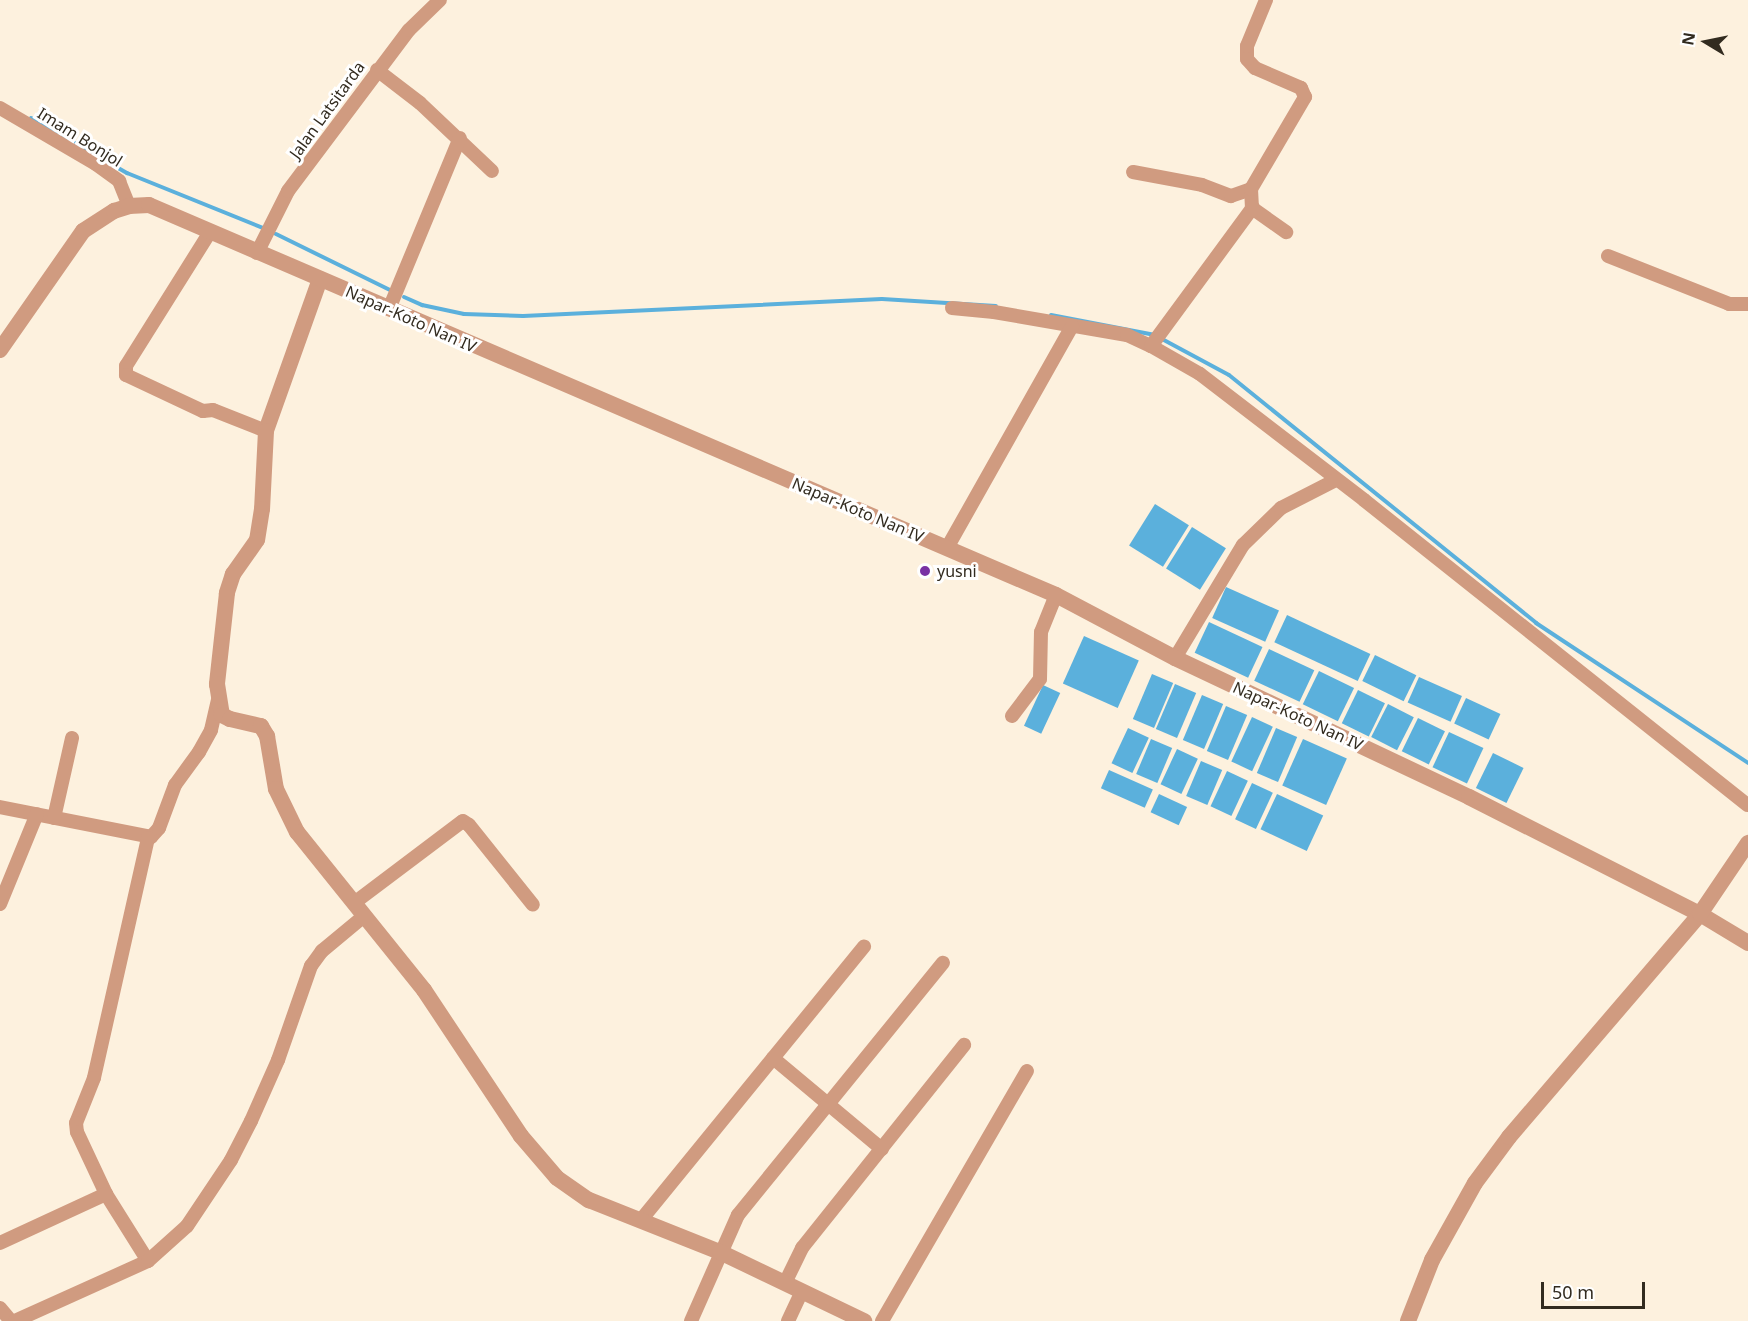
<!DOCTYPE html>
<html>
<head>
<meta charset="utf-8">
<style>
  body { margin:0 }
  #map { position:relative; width:1748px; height:1321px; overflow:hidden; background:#fdf1de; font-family:"Noto Sans",sans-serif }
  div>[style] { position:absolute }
  .water>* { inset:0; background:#5bb0dc; transform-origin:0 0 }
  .stream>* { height:4px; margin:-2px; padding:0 2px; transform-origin:2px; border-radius:2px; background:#5bb0dc }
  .minor>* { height:14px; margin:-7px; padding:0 7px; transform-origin:7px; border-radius:7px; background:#d09b80 }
  .tertiary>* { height:16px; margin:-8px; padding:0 8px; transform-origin:8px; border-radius:8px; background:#d09b80 }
  .dots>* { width:16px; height:16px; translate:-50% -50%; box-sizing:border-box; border:3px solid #fff; border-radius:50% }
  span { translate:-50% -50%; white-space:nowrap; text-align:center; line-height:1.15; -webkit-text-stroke:6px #fff; paint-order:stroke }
  .street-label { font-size:16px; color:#322b1f }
  .poi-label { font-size:16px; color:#322b1f }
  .left { translate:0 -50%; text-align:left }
  .north { position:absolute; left:1676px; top:12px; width:60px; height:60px; -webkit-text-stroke:4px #fff; paint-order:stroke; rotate:280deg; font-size:16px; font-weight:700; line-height:24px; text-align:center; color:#322b1f }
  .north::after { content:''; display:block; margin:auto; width:21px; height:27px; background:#322b1f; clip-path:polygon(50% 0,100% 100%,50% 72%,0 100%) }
  .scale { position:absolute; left:1541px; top:1282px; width:104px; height:27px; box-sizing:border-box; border:3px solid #322b1f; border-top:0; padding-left:8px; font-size:18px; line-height:21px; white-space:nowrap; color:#322b1f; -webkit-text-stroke:4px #fff; paint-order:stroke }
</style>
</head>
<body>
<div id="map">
  <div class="water">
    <div style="left:1155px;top:504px;width:40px;height:49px;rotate:32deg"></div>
    <div style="left:1192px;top:527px;width:40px;height:49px;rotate:32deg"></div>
    <div style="left:1226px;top:587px;width:58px;height:34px;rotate:24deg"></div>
    <div style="left:1287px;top:615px;width:92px;height:30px;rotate:25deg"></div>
    <div style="left:1209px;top:622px;width:59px;height:34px;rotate:25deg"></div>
    <div style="left:1084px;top:636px;width:60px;height:52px;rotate:24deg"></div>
    <div style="left:1269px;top:649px;width:50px;height:35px;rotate:25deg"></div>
    <div style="left:1375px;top:655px;width:46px;height:29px;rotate:26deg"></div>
    <div style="left:1319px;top:671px;width:39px;height:37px;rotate:26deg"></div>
    <div style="left:1152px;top:674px;width:23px;height:49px;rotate:23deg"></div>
    <div style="left:1419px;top:677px;width:47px;height:28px;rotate:24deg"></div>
    <div style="left:1175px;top:684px;width:23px;height:49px;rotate:23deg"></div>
    <div style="left:1043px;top:685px;width:19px;height:45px;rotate:25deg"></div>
    <div style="left:1358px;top:690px;width:30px;height:37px;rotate:26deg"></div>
    <div style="left:1202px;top:695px;width:23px;height:49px;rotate:23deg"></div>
    <div style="left:1466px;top:698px;width:38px;height:28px;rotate:25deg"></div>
    <div style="left:1388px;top:704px;width:29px;height:37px;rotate:27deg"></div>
    <div style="left:1226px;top:706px;width:23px;height:49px;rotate:23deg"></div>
    <div style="left:1252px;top:717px;width:23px;height:49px;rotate:25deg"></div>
    <div style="left:1418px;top:718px;width:30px;height:37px;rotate:26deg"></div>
    <div style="left:1128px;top:728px;width:23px;height:39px;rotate:25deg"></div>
    <div style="left:1276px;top:728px;width:23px;height:49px;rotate:23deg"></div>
    <div style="left:1449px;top:732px;width:38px;height:39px;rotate:25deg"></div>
    <div style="left:1151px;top:739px;width:23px;height:38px;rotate:23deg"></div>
    <div style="left:1303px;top:739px;width:48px;height:51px;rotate:24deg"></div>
    <div style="left:1177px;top:749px;width:23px;height:39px;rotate:25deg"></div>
    <div style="left:1493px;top:753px;width:34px;height:39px;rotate:26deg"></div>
    <div style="left:1201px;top:761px;width:23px;height:38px;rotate:23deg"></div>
    <div style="left:1109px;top:770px;width:48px;height:20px;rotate:24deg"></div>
    <div style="left:1227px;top:771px;width:23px;height:39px;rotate:25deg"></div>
    <div style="left:1252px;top:783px;width:23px;height:40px;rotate:25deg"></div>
    <div style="left:1159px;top:794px;width:31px;height:20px;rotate:25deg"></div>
    <div style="left:1277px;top:794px;width:51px;height:39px;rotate:25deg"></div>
  </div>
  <div class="stream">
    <div style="left:31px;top:118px;width:111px;rotate:29.8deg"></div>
    <div style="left:127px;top:173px;width:147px;rotate:22deg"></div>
    <div style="left:276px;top:234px;width:127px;rotate:26.2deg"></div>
    <div style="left:404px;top:297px;width:20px;rotate:24deg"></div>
    <div style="left:422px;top:305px;width:43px;rotate:12.1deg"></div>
    <div style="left:464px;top:314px;width:59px;rotate:1.9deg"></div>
    <div style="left:523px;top:316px;width:359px;rotate:-2.7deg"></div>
    <div style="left:882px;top:299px;width:114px;rotate:3.5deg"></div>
    <div style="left:1051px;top:315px;width:106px;rotate:10.9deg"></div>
    <div style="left:1162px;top:339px;width:76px;rotate:28.2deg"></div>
    <div style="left:1229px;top:375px;width:395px;rotate:38.9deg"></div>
    <div style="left:1536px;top:623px;width:254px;rotate:33.4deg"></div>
  </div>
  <div class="minor">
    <div style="left:377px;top:70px;width:54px;rotate:37.5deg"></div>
    <div style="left:420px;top:103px;width:99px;rotate:43.4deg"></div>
    <div style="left:0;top:108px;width:111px;rotate:30.3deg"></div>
    <div style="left:96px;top:164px;width:29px;rotate:36deg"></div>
    <div style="left:119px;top:181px;width:27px;rotate:68deg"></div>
    <div style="left:1133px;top:172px;width:70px;rotate:10.7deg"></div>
    <div style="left:1202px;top:185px;width:31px;rotate:21deg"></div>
    <div style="left:1231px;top:196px;width:21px;rotate:-19deg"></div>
    <div style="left:1251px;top:189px;width:19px;rotate:87deg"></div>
    <div style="left:1252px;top:208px;width:42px;rotate:35.2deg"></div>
    <div style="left:1251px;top:189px;width:107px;rotate:-59.6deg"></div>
    <div style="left:1305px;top:97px;width:10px;rotate:-114deg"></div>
    <div style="left:1301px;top:88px;width:50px;rotate:-156.5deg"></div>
    <div style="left:1255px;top:68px;width:12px;rotate:-132deg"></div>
    <div style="left:1247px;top:59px;width:13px;rotate:-90deg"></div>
    <div style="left:1247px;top:46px;width:50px;rotate:-67.6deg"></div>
    <div style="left:210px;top:232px;width:158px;rotate:122.1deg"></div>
    <div style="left:126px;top:366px;width:9px;rotate:90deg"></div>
    <div style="left:126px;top:375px;width:85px;rotate:25.1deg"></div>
    <div style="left:203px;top:411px;width:10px;rotate:-6deg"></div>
    <div style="left:213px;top:410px;width:57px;rotate:21.6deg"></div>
    <div style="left:257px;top:253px;width:69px;rotate:-63.4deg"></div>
    <div style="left:288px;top:191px;width:201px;rotate:-53.1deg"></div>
    <div style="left:409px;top:30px;width:43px;rotate:-44.1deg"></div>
    <div style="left:1608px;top:256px;width:130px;rotate:21.6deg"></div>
    <div style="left:1729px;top:304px;width:19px"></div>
    <div style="left:952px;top:308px;width:42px;rotate:5.4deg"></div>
    <div style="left:994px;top:312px;width:135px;rotate:9.8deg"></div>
    <div style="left:1127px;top:335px;width:26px;rotate:25deg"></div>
    <div style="left:1151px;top:346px;width:56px;rotate:29.7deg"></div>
    <div style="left:1200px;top:374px;width:207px;rotate:37.5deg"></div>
    <div style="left:1364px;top:500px;width:490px;rotate:38.5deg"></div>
    <div style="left:389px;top:309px;width:185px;rotate:-67.5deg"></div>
    <div style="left:1151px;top:346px;width:172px;rotate:-53.7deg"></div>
    <div style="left:947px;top:548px;width:255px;rotate:-60.6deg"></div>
    <div style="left:1175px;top:658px;width:132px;rotate:-59deg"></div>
    <div style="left:1243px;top:545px;width:53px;rotate:-44.2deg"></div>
    <div style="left:1281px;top:508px;width:62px;rotate:-27deg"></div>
    <div style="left:1012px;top:716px;width:46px;rotate:-52.9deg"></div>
    <div style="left:1040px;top:679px;width:47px;rotate:-88.8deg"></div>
    <div style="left:1041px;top:632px;width:40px;rotate:-68deg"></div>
    <div style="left:0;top:807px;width:154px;rotate:11.2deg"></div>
    <div style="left:151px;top:837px;width:12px;rotate:-48deg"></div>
    <div style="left:159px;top:828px;width:46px;rotate:-69.6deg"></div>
    <div style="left:175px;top:785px;width:41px;rotate:-54deg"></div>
    <div style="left:199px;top:752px;width:25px;rotate:-61deg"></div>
    <div style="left:211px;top:730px;width:31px;rotate:-77deg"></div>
    <div style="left:54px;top:818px;width:82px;rotate:-77.3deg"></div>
    <div style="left:148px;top:838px;width:246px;rotate:102.7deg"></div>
    <div style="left:94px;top:1078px;width:48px;rotate:111.8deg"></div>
    <div style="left:76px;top:1123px;width:9px;rotate:84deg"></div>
    <div style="left:77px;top:1132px;width:68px;rotate:64.9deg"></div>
    <div style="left:106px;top:1194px;width:79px;rotate:57.9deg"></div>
    <div style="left:354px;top:903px;width:136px;rotate:-37deg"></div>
    <div style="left:463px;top:821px;width:7px;rotate:34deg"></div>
    <div style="left:469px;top:825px;width:102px;rotate:51.3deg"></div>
    <div style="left:0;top:904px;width:97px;rotate:-67.7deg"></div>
    <div style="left:773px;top:1058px;width:142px;rotate:39.9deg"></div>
    <div style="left:641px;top:1220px;width:353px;rotate:-50.8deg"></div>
    <div style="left:0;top:1243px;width:117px;rotate:-24.8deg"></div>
    <div style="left:785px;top:1283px;width:39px;rotate:-64deg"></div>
    <div style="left:802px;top:1248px;width:260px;rotate:-51.4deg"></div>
    <div style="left:0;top:1308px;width:17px;rotate:50deg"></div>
    <div style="left:15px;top:1321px;width:146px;rotate:-24.3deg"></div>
    <div style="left:148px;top:1261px;width:52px;rotate:-41.9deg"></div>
    <div style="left:187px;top:1226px;width:79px;rotate:-56.3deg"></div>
    <div style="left:231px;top:1160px;width:44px;rotate:-62.9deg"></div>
    <div style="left:251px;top:1121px;width:67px;rotate:-66.1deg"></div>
    <div style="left:278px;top:1060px;width:100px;rotate:-70.7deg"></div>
    <div style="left:311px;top:966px;width:19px;rotate:-54deg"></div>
    <div style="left:322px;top:951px;width:55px;rotate:-39.8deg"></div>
    <div style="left:691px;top:1321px;width:116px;rotate:-66.1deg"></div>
    <div style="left:738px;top:1215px;width:325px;rotate:-50.9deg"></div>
    <div style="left:788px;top:1321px;width:33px;rotate:-65deg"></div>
    <div style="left:882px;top:1321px;width:289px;rotate:-59.9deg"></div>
  </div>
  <div class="tertiary">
    <div style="left:320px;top:279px;width:161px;rotate:109.6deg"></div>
    <div style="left:266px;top:431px;width:78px;rotate:92.9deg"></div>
    <div style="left:262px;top:509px;width:31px;rotate:99deg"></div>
    <div style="left:257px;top:540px;width:42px;rotate:125.2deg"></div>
    <div style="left:233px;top:574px;width:20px;rotate:108deg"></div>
    <div style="left:227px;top:593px;width:92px;rotate:96.3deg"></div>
    <div style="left:217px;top:684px;width:31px;rotate:81deg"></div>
    <div style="left:222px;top:715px;width:9px;rotate:27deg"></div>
    <div style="left:230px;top:719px;width:32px;rotate:13deg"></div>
    <div style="left:261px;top:726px;width:12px;rotate:59deg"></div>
    <div style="left:267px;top:736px;width:54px;rotate:80.4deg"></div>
    <div style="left:276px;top:789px;width:48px;rotate:64deg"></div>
    <div style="left:297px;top:832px;width:203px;rotate:51.2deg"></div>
    <div style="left:424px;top:990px;width:175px;rotate:56.4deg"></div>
    <div style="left:521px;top:1136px;width:55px;rotate:49.4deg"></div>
    <div style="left:557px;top:1178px;width:39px;rotate:35deg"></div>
    <div style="left:589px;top:1200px;width:141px;rotate:21.7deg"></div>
    <div style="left:720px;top:1252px;width:160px;rotate:25.6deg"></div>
    <div style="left:0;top:350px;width:145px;rotate:-55.1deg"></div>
    <div style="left:83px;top:231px;width:37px;rotate:-33deg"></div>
    <div style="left:114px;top:211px;width:16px;rotate:-18deg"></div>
    <div style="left:129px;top:206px;width:20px;rotate:-3deg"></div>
    <div style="left:149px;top:205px;width:987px;rotate:23.27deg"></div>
    <div style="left:1056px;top:595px;width:135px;rotate:27.9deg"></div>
    <div style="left:1175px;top:658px;width:325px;rotate:25.3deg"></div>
    <div style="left:1469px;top:797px;width:259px;rotate:26.9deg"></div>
    <div style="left:1700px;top:914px;width:56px;rotate:31.1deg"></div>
    <div style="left:1408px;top:1321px;width:66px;rotate:-68.5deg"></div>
    <div style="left:1432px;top:1260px;width:88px;rotate:-60.8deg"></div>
    <div style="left:1475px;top:1183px;width:57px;rotate:-53.5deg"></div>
    <div style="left:1509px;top:1137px;width:294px;rotate:-49.4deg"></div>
    <div style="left:1700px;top:914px;width:86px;rotate:-55.9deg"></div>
  </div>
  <div class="dots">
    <div style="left:925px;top:571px;background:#7931a3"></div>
  </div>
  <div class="street-label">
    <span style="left:327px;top:110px;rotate:-54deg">Jalan Latsitarda</span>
    <span style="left:80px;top:137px;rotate:32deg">Imam Bonjol</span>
    <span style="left:411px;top:319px;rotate:24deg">Napar-Koto Nan IV</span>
    <span style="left:858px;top:510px;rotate:23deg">Napar-Koto Nan IV</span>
    <span style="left:1298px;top:716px;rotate:25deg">Napar-Koto Nan IV</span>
  </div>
  <div class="poi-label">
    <span class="left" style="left:937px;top:571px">yusni</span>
  </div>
  <div class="north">N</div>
  <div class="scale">50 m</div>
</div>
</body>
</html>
